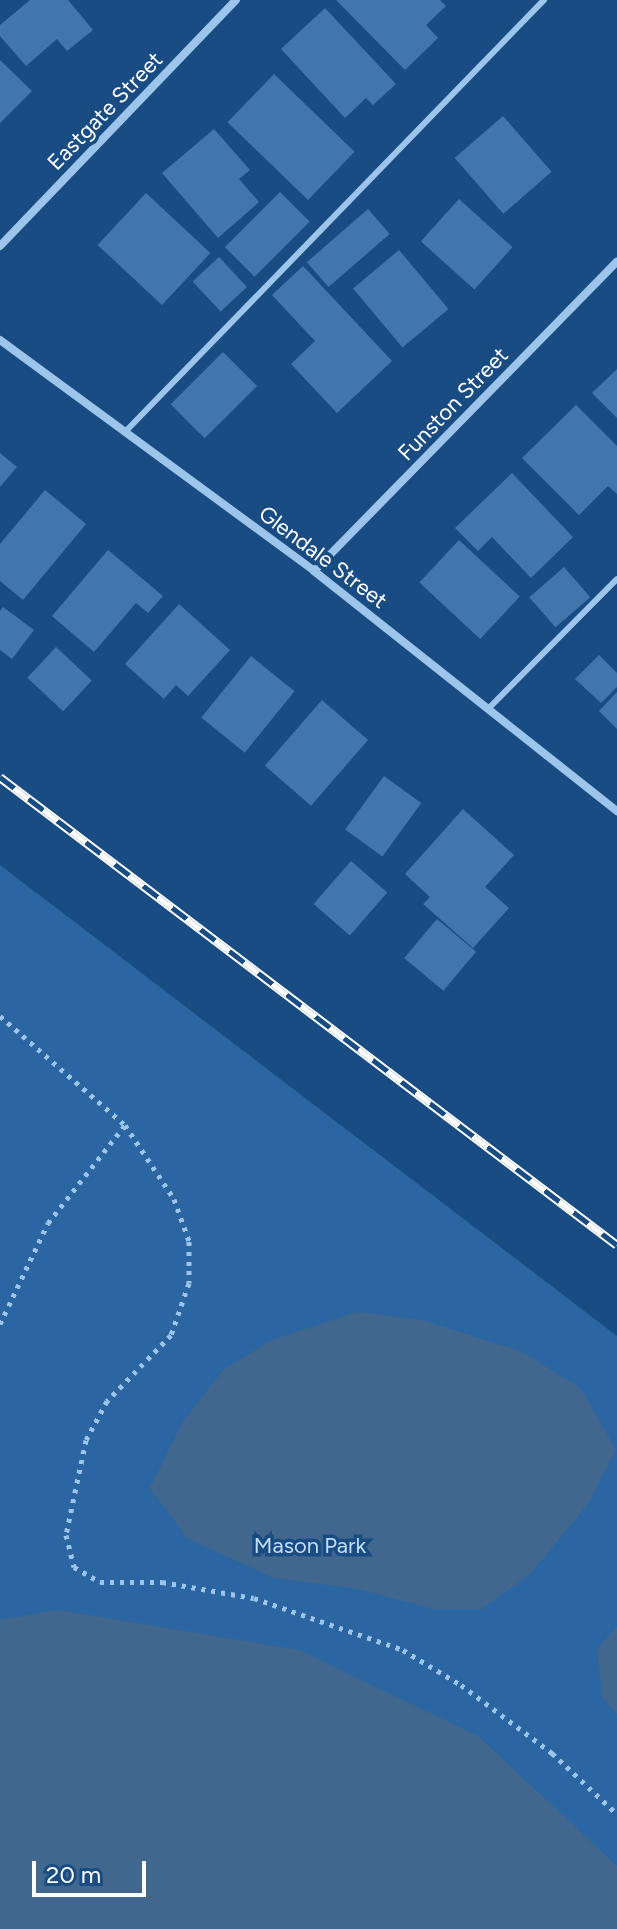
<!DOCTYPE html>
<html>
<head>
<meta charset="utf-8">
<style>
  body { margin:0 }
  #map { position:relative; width:617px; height:1929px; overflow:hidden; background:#194c82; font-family:Figtree,sans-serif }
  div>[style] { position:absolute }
  .green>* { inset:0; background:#2c66a2 }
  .water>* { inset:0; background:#41678f }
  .building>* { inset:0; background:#4176ac; transform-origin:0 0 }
  .path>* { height:5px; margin-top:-2.5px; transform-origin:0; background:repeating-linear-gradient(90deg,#9dc4eb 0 4px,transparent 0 10px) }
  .service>* { height:6px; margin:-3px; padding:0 3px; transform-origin:3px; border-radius:3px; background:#9dc4eb }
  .minor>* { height:8px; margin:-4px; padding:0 4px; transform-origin:4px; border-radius:4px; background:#9dc4eb }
  .rail>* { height:9px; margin-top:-4.5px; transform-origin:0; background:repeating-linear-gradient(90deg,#194c82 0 18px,#fff 0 36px); box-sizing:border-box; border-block:2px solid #fff }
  span { translate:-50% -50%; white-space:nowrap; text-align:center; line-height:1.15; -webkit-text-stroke:7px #194c82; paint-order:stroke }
  .street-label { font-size:22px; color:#fff }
  .park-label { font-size:22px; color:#c2ddf8 }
  .scale { position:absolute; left:32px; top:1861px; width:114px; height:36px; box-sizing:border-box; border:4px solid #fff; border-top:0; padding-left:10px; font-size:24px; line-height:28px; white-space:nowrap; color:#fff; -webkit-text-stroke:6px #194c82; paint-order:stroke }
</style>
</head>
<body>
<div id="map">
  <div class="green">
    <div style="clip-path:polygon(0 865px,617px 1336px,617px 1929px,0 1929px)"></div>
  </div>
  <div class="water">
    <div style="clip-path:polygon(357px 1312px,422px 1320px,523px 1352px,581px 1389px,616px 1450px,588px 1504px,531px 1573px,482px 1609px,433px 1609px,359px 1589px,274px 1578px,187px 1538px,150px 1488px,182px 1423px,223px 1370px,272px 1340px)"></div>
    <div style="clip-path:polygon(59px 1610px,299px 1650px,478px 1736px,617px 1866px,617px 1929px,0 1929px,0 1620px)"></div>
    <div style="clip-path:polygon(617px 1626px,617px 1714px,603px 1699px,597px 1649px)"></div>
  </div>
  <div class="building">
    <div style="clip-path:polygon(30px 0,68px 0,93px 30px,67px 51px,57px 39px,26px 66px,0 36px,0 25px)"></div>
    <div style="clip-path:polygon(336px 0,440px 0,446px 6px,426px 25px,438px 38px,405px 70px)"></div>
    <div style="clip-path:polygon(325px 8px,396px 84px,373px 105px,366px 98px,345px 118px,281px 49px)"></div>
    <div style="clip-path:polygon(0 60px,32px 91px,0 123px)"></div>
    <div style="left:274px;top:74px;width:112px;height:67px;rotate:44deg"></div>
    <div style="left:503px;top:116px;width:74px;height:64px;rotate:49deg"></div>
    <div style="clip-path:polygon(214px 129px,250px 170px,239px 179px,259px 202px,218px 238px,162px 173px)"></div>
    <div style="left:280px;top:192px;width:42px;height:78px;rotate:45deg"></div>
    <div style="left:146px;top:193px;width:88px;height:71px;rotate:43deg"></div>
    <div style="left:459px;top:199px;width:72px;height:57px;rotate:42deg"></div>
    <div style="left:368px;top:209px;width:33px;height:81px;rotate:49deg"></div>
    <div style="left:399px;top:250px;width:77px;height:60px;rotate:50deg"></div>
    <div style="left:219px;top:257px;width:41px;height:36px;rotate:47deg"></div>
    <div style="clip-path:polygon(303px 266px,392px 361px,337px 413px,291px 364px,315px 341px,272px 295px)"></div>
    <div style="left:223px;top:352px;width:48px;height:74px;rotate:45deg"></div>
    <div style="clip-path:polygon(617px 369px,617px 418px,592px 393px)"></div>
    <div style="clip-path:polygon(576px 405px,617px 446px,617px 494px,608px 486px,579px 515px,522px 458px)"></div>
    <div style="clip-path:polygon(0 453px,17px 467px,0 487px)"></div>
    <div style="clip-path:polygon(512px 473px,573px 537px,531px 578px,492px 537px,478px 551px,455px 528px)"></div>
    <div style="clip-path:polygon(45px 490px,86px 524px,23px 600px,0 581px,0 544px)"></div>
    <div style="left:459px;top:540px;width:83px;height:58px;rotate:43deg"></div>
    <div style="clip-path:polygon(108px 550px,163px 596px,148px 613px,136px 603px,94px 652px,52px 616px)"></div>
    <div style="left:564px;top:567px;width:40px;height:46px;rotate:49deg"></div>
    <div style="clip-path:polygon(179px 604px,230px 650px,188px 696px,176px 685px,164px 699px,125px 664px)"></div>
    <div style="clip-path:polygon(3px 607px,34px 630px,12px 659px,0 650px,0 611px)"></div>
    <div style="left:56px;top:647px;width:49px;height:42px;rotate:43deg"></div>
    <div style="clip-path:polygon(599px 655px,617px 673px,617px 687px,601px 703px,575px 679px)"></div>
    <div style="left:251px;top:656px;width:56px;height:79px;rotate:39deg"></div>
    <div style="clip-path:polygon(617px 692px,617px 729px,599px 711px)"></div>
    <div style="left:322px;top:700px;width:61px;height:87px;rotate:41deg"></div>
    <div style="left:384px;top:776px;width:46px;height:66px;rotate:36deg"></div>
    <div style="clip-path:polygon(463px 809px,514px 855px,485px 887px,509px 908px,473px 948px,423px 904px,430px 897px,405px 874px)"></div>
    <div style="left:351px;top:861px;width:48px;height:57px;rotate:41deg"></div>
    <div style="left:437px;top:919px;width:51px;height:51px;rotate:40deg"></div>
  </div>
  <div class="path">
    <div style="left:0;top:1016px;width:166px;rotate:41.1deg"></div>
    <div style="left:125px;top:1125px;width:89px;rotate:56.5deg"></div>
    <div style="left:174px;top:1199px;width:45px;rotate:70.3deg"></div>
    <div style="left:189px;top:1241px;width:42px;rotate:90deg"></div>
    <div style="left:189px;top:1283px;width:55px;rotate:109.1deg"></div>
    <div style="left:171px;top:1335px;width:92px;rotate:134.1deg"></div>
    <div style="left:107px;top:1401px;width:44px;rotate:118.3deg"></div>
    <div style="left:86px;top:1440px;width:97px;rotate:101.9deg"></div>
    <div style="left:66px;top:1535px;width:33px;rotate:76deg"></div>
    <div style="left:74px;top:1567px;width:30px;rotate:30deg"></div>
    <div style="left:100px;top:1582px;width:62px"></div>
    <div style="left:162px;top:1582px;width:93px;rotate:9.9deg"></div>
    <div style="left:254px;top:1598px;width:158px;rotate:19.2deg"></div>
    <div style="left:403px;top:1650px;width:68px;rotate:31.1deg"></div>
    <div style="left:461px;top:1685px;width:114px;rotate:36.8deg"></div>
    <div style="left:552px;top:1753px;width:89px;rotate:43.2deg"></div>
    <div style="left:0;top:1324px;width:112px;rotate:-64.6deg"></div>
    <div style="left:48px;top:1223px;width:125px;rotate:-51.8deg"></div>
  </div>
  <div class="service">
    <div style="left:125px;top:432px;width:602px;rotate:-45.88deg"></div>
    <div style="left:488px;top:709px;width:183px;rotate:-45.2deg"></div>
  </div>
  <div class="minor">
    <div style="left:0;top:246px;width:341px;rotate:-46.2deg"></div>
    <div style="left:0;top:340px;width:390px;rotate:36.3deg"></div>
    <div style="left:314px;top:571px;width:387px;rotate:38.4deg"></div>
    <div style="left:314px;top:571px;width:433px;rotate:-45.6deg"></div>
  </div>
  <div class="rail">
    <div style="left:0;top:777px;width:774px;rotate:37.18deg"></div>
  </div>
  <div class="street-label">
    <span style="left:105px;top:111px;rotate:-46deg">Eastgate Street</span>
    <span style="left:453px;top:404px;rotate:-46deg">Funston Street</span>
    <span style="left:323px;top:557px;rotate:37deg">Glendale Street</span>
  </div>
  <div class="park-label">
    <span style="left:310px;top:1546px">Mason Park</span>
  </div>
  <div class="scale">20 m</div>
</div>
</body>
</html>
